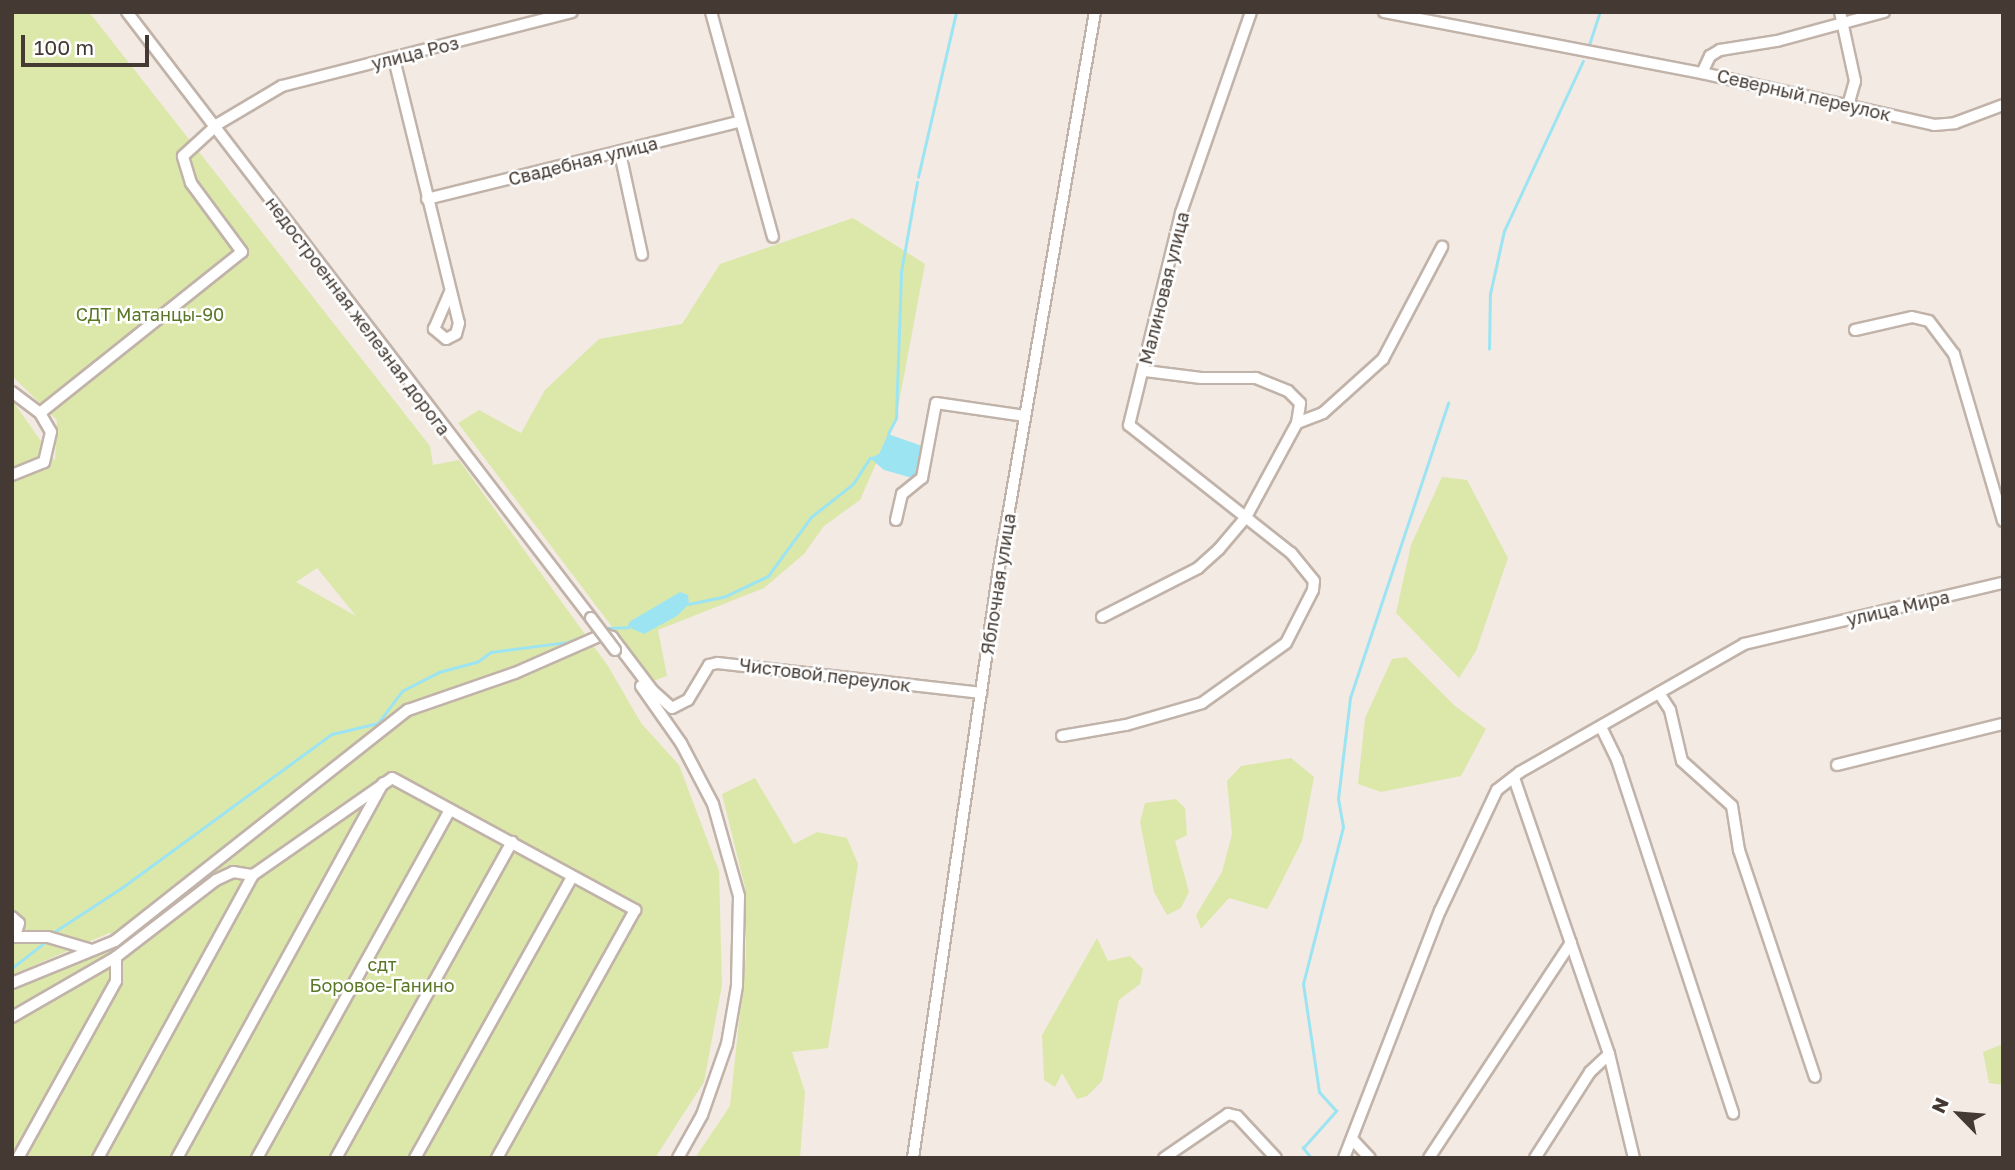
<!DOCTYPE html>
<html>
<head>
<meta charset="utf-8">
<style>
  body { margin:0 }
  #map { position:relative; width:2015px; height:1170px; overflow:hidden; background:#f2eae3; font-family:"Golos Text",sans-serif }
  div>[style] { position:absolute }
  .green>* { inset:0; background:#dce8aa }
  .water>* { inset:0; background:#9de4f2 }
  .stream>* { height:2.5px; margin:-1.25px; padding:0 1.25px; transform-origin:1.25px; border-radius:1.25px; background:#9de4f2 }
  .roads { filter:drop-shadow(2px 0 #c1b3a9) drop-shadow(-2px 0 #c1b3a9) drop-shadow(0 2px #c1b3a9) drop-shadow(0 -2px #c1b3a9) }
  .street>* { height:10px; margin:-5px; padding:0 5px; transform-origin:5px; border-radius:5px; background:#fff }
  .bridges { filter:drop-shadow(2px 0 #c1b3a9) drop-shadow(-2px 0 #c1b3a9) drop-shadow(0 2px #c1b3a9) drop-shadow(0 -2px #c1b3a9) }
  .street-bridge>* { height:10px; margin:-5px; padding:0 5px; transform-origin:5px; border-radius:5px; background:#fff }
  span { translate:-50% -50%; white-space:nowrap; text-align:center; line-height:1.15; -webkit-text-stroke:5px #fff; paint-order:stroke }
  .street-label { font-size:18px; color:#443a33 }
  .park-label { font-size:18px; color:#597726 }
  .frame { position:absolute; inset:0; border:14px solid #443a33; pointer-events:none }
  .north { position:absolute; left:1924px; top:1079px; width:70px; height:70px; -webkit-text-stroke:5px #fff; paint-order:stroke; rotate:295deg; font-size:19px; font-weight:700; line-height:28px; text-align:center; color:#443a33 }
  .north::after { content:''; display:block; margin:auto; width:24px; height:32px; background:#443a33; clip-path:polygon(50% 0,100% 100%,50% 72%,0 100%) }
  .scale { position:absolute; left:21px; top:35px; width:128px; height:32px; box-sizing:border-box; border:4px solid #443a33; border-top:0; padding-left:9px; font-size:21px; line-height:24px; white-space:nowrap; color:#443a33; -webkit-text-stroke:5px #fff; paint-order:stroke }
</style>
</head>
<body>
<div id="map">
  <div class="green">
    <div style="clip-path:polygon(evenodd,12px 12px,89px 12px,430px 446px,433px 465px,459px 460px,608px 666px,641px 723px,679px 765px,719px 871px,722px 985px,704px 1082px,655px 1158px,12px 1158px,12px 989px,128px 941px,109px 933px,12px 975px,12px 400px,55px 461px,57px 420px,12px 376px,12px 12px,317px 568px,356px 616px,296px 582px,317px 568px)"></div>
    <div style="clip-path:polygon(853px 218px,925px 264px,896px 418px,860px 500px,824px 526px,804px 554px,764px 588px,658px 630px,667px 676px,653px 681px,458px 423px,479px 410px,521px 433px,545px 390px,599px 339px,682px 324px,720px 264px)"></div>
    <div style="clip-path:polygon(1442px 477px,1467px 480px,1508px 558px,1476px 651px,1459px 678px,1396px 613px,1411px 545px)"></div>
    <div style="clip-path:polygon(1406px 657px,1455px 706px,1486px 729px,1461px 776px,1381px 792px,1358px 784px,1365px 718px,1392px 659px)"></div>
    <div style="clip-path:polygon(1291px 758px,1314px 777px,1302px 841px,1274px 897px,1267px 909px,1229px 898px,1201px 929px,1196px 915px,1222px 872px,1232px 834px,1227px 781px,1241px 766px)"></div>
    <div style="clip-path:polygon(755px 778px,794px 844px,817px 832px,847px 838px,858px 864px,828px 1048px,792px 1052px,805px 1092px,800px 1158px,695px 1158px,730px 1106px,746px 956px,745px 887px,722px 794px)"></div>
    <div style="clip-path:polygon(1176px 799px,1185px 808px,1187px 835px,1175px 841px,1189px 892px,1181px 908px,1167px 915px,1154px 892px,1140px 822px,1145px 803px)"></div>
    <div style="clip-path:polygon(1097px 938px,1108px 961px,1130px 956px,1143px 969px,1140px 984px,1119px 1000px,1102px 1081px,1087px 1096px,1077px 1099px,1062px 1073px,1055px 1087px,1044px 1080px,1042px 1035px)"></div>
    <div style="clip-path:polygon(2003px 1044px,2003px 1085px,1989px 1083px,1983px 1052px)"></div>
  </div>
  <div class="water">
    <div style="clip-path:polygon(888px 434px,925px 447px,916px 479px,884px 470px,870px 458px,879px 454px)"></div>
    <div style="clip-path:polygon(680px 592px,688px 595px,689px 604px,677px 616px,644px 634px,628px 627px,629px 622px)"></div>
  </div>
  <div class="stream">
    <div style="left:1589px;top:45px;width:35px;rotate:-72deg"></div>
    <div style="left:918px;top:177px;width:169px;rotate:-77deg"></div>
    <div style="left:1489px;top:349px;width:55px;rotate:-89deg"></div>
    <div style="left:1490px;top:294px;width:65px;rotate:-77.5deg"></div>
    <div style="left:1504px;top:231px;width:187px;rotate:-65.1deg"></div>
    <div style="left:888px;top:434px;width:18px;rotate:-63deg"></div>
    <div style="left:896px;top:418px;width:146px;rotate:-88deg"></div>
    <div style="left:901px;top:272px;width:91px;rotate:-79.9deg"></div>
    <div style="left:689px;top:604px;width:38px;rotate:-12deg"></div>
    <div style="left:726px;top:596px;width:47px;rotate:-25.5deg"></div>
    <div style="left:768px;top:576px;width:73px;rotate:-53.9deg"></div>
    <div style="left:811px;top:517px;width:53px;rotate:-38.2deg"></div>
    <div style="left:853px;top:484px;width:31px;rotate:-57deg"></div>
    <div style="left:604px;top:628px;width:24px;rotate:-2deg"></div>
    <div style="left:54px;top:932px;width:79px;rotate:-33.1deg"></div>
    <div style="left:120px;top:889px;width:263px;rotate:-36.2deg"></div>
    <div style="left:332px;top:734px;width:47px;rotate:-13.4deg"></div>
    <div style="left:378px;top:723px;width:40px;rotate:-53deg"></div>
    <div style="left:402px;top:691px;width:42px;rotate:-27.2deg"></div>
    <div style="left:439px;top:672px;width:39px;rotate:-15deg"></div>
    <div style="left:477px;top:662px;width:17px;rotate:-36deg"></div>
    <div style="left:491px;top:652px;width:78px;rotate:-7.4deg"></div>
    <div style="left:568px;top:642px;width:32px;rotate:-20deg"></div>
    <div style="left:12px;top:968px;width:39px;rotate:-38deg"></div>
    <div style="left:1311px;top:1158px;width:13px;rotate:-129deg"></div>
    <div style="left:1303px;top:1148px;width:50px;rotate:-48.3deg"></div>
    <div style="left:1336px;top:1111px;width:25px;rotate:-132deg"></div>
    <div style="left:1319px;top:1092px;width:109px;rotate:-98.4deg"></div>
    <div style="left:1303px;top:984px;width:162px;rotate:-75.7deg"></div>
    <div style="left:1343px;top:827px;width:28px;rotate:-100deg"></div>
    <div style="left:1338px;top:799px;width:102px;rotate:-83.2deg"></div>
    <div style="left:1350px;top:698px;width:311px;rotate:-71.6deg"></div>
  </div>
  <div class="roads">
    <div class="street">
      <div style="left:127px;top:12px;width:763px;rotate:52.56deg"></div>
      <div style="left:711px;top:12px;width:233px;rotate:74.6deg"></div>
      <div style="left:1384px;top:12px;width:324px;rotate:10.9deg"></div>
      <div style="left:1702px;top:73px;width:238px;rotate:12.6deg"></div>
      <div style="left:1934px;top:125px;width:21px;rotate:-5deg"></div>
      <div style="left:1955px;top:123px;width:51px;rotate:-20.6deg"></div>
      <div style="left:1840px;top:12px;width:71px;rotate:77.7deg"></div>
      <div style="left:1855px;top:81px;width:25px;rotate:106deg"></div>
      <div style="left:394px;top:59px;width:272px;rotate:76.2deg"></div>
      <div style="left:459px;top:323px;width:11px;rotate:105deg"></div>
      <div style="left:456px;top:334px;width:11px;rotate:153deg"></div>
      <div style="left:446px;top:339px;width:16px;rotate:-140deg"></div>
      <div style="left:434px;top:329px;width:40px;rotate:-66.6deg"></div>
      <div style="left:1702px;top:73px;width:19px;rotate:-65deg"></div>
      <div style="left:1710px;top:56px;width:12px;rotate:-31deg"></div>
      <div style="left:1720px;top:50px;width:58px;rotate:-9deg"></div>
      <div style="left:1777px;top:41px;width:111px;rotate:-15.2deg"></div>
      <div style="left:620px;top:153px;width:104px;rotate:77.8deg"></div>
      <div style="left:427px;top:199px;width:320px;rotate:-13.9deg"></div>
      <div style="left:1855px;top:330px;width:58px;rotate:-12.8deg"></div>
      <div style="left:1912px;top:317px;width:17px;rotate:13deg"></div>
      <div style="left:1929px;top:321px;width:41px;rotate:52.9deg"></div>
      <div style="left:1954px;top:354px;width:174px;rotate:73.6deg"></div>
      <div style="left:12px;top:392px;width:35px;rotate:37deg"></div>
      <div style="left:40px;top:413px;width:22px;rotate:60deg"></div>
      <div style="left:51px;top:432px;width:31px;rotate:103deg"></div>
      <div style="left:44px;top:462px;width:35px;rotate:158deg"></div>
      <div style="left:40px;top:413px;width:258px;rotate:-38.6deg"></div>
      <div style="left:242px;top:252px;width:86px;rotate:-126.5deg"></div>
      <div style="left:191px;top:183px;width:28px;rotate:-107deg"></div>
      <div style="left:183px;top:156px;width:47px;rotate:-42.4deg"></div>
      <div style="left:218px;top:124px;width:74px;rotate:-30.7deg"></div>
      <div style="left:282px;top:86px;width:299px;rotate:-14.3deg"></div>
      <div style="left:1297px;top:423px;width:28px;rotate:-21deg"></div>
      <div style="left:1323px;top:413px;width:81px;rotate:-42deg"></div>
      <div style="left:1383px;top:359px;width:127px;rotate:-62.2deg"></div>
      <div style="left:896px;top:520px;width:27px;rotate:-77deg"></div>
      <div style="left:902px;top:494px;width:26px;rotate:-39deg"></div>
      <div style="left:922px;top:478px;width:76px;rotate:-79.4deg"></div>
      <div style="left:936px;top:403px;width:90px;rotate:8.3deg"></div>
      <div style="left:1102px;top:617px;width:108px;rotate:-27deg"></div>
      <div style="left:1198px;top:568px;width:28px;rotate:-42deg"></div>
      <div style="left:1219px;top:549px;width:42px;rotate:-49.8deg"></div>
      <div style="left:1246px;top:517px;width:107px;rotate:-61.5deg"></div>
      <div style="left:1297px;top:423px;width:20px;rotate:-81deg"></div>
      <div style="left:1300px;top:403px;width:17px;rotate:-135deg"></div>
      <div style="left:1288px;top:391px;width:35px;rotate:-158deg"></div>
      <div style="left:1256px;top:378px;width:55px;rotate:180deg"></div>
      <div style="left:1201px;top:378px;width:56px;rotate:-172.9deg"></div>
      <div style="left:641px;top:686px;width:70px;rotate:54.9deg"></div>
      <div style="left:681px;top:743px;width:69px;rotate:62.3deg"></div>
      <div style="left:713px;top:804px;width:96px;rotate:74.2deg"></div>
      <div style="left:739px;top:896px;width:90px;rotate:91.3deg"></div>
      <div style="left:737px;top:986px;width:59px;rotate:99.8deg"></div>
      <div style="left:727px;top:1044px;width:75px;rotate:109.4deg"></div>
      <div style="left:702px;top:1115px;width:49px;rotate:119.2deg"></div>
      <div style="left:1659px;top:693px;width:20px;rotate:57deg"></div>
      <div style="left:1670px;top:710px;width:52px;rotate:76.8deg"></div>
      <div style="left:1682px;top:761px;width:67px;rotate:42deg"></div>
      <div style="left:1732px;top:806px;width:45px;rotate:81deg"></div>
      <div style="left:1739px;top:850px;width:239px;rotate:71.5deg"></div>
      <div style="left:1601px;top:727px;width:37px;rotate:64deg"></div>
      <div style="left:1617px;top:760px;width:372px;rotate:71.8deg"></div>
      <div style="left:1062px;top:736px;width:65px;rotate:-9.8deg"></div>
      <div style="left:1126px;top:725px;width:79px;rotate:-16.1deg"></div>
      <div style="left:1202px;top:703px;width:103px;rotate:-35.5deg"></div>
      <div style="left:1286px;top:643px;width:59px;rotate:-63deg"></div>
      <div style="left:1313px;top:590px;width:9px;rotate:-84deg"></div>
      <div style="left:1314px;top:581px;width:36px;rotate:-129deg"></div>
      <div style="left:1291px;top:553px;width:206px;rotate:-141.7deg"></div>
      <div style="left:1129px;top:425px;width:218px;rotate:-76.2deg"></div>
      <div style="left:1181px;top:213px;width:213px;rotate:-70.8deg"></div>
      <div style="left:1837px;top:765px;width:171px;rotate:-13.9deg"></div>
      <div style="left:1514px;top:778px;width:292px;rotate:71deg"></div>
      <div style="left:1609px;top:1054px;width:107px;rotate:76.5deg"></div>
      <div style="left:12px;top:917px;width:9px;rotate:41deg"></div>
      <div style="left:19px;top:923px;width:14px;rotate:107deg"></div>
      <div style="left:12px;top:937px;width:36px"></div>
      <div style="left:48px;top:937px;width:46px;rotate:16.5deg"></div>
      <div style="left:12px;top:983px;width:111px;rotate:-22.2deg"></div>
      <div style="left:115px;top:941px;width:373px;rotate:-38.3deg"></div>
      <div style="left:408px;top:710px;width:113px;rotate:-19.1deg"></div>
      <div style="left:515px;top:673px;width:97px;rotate:-23.7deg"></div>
      <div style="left:604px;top:634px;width:9px;rotate:21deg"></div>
      <div style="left:612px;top:637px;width:68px;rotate:52.8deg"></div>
      <div style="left:653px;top:691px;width:25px;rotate:42deg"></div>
      <div style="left:672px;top:708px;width:18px;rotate:-27deg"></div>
      <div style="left:688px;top:700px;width:41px;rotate:-59deg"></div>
      <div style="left:709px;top:665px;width:9px;rotate:-13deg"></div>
      <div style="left:718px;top:663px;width:265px;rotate:6.5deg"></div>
      <div style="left:12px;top:1017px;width:120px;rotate:-30deg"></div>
      <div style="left:116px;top:957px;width:126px;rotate:-37.6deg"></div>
      <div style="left:216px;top:880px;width:19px;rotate:-25deg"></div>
      <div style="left:233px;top:872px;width:20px;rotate:9deg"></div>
      <div style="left:1352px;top:1139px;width:26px;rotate:47deg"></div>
      <div style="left:18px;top:1158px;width:202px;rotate:-61deg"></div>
      <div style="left:116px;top:981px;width:24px;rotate:-90deg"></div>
      <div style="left:98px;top:1158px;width:323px;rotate:-61.3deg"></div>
      <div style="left:253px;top:875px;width:169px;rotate:-34.9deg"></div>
      <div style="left:392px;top:778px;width:277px;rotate:28.5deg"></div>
      <div style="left:635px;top:910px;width:284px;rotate:119.1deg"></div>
      <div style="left:177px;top:1158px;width:428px;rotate:-61.2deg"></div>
      <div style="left:257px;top:1158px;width:398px;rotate:-61deg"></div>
      <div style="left:336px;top:1158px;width:362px;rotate:-60.9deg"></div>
      <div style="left:415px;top:1158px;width:322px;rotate:-60.8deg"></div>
      <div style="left:913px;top:1158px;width:602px;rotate:-81.7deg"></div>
      <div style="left:1000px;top:562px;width:558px;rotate:-80.2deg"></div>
      <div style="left:1164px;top:1158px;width:78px;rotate:-34.5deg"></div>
      <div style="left:1228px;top:1114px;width:9px;rotate:13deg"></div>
      <div style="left:1237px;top:1116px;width:57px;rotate:47.1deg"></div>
      <div style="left:1344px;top:1158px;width:265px;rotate:-68.8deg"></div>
      <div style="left:1440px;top:911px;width:134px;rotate:-64.8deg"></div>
      <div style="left:1497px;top:790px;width:29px;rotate:-38deg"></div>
      <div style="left:1520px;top:772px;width:258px;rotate:-29.7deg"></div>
      <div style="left:1744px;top:644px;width:266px;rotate:-13.3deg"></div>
      <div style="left:1429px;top:1158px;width:258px;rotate:-56.6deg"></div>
      <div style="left:1535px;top:1158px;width:102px;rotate:-57.4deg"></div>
      <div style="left:1590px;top:1072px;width:26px;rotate:-43deg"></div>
    </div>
  </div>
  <div class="bridges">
    <div class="street-bridge">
      <div style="left:591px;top:618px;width:40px;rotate:53deg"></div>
    </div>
  </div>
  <div class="street-label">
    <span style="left:415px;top:53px;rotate:-14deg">улица Роз</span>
    <span style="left:1804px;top:95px;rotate:13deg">Северный переулок</span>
    <span style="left:583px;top:161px;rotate:-14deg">Свадебная улица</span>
    <span style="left:1164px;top:288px;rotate:-76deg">Малиновая улица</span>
    <span style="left:358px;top:316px;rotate:53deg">недостроенная железная дорога</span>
    <span style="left:998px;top:584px;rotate:-81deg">Яблочная улица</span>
    <span style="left:1898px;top:608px;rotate:-13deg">улица Мира</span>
    <span style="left:825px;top:675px;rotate:7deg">Чистовой переулок</span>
  </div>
  <div class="park-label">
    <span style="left:150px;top:314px">СДТ Матанцы-90</span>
    <span style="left:382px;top:975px">сдт<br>Боровое-Ганино</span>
  </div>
  <div class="frame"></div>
  <div class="north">N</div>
  <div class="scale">100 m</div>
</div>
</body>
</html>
